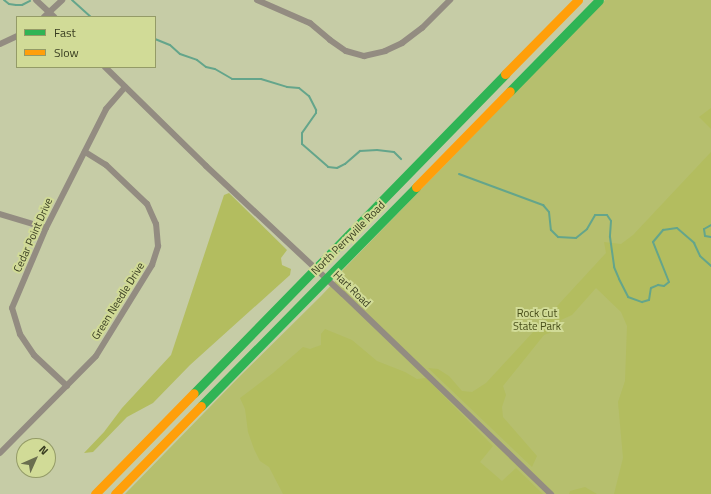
<!DOCTYPE html>
<html>
<head>
<meta charset="utf-8">
<style>
  body { margin:0 }
  #map { position:relative; width:711px; height:494px; overflow:hidden; background:#c6cca6; font-family:"Titillium Web",sans-serif }
  div>[style] { position:absolute }
  .green>* { inset:0; background:#b6bf6e }
  .forest>* { inset:0; background:#b3bd5f }
  .stream>* { height:2px; margin:-1px; padding:0 1px; transform-origin:1px; border-radius:1px; background:#64a58b }
  .street>* { height:6px; margin:-3px; padding:0 3px; transform-origin:3px; border-radius:3px; background:#938c81 }
  .fast>* { height:9px; margin:-4.5px; padding:0 4.5px; transform-origin:4.5px; border-radius:4.5px; background:#30b455 }
  .slow>* { height:9px; margin:-4.5px; padding:0 4.5px; transform-origin:4.5px; border-radius:4.5px; background:#ff9f0a }
  span { translate:-50% -50%; white-space:nowrap; text-align:center; line-height:1.15; -webkit-text-stroke:4px #d1db97; paint-order:stroke }
  .street-label { font-size:11px; color:#383c20 }
  .park-label { font-size:11px; color:#474d19 }
  .legend { position:absolute; left:16px; top:16px; width:140px; height:52px; box-sizing:border-box; background:#d1db97; border:1px solid #949b67; margin:0; padding:5px 7px; list-style:none; font-size:12px; color:#383c20 }
  .legend li { display:flex; align-items:center; gap:8px; height:20px }
  .legend b { width:20px; border:1px solid #949b67 }
  .north { position:absolute; left:16px; top:438px; width:40px; height:40px; box-sizing:border-box; background:#d1db97; border:1px solid #949b67; border-radius:50%; rotate:45deg; font-size:11px; font-weight:700; line-height:16px; text-align:center; color:#383c20 }
  .north::after { content:''; display:block; margin:auto; width:14px; height:18px; background:#6a6e4f; clip-path:polygon(50% 0,100% 100%,50% 72%,0 100%) }
</style>
</head>
<body>
<div id="map">
  <div class="green">
    <div style="clip-path:polygon(605px 0,711px 0,711px 494px,125px 494px,241px 375px,321px 296px,340px 276px,340px 273px)"></div>
  </div>
  <div class="forest">
    <div style="clip-path:polygon(711px 108px,711px 129px,699px 117px)"></div>
    <div style="clip-path:polygon(711px 152px,711px 494px,614px 494px,623px 458px,618px 402px,625px 381px,627px 326px,621px 312px,596px 288px,572px 315px,561px 320px,557px 330px,544px 335px,503px 386px,506px 395px,502px 407px,503px 417px,537px 456px,532px 467px,428px 368px,438px 369px,449px 376px,462px 391px,472px 392px,486px 383px,606px 253px,604px 242px,621px 244px,633px 235px)"></div>
    <div style="clip-path:polygon(229px 193px,287px 250px,281px 258px,282px 265px,291px 269px,290px 275px,190px 365px,153px 403px,127px 417px,93px 452px,84px 453px,104px 432px,122px 408px,171px 355px,224px 195px)"></div>
    <div style="clip-path:polygon(325px 329px,352px 340px,377px 361px,405px 372px,417px 379px,426px 378px,493px 446px,480px 462px,502px 481px,516px 468px,543px 494px,283px 494px,269px 467px,260px 461px,254px 449px,248px 432px,245px 409px,240px 398px,273px 373px,303px 347px,310px 349px,321px 345px,321px 334px)"></div>
    <div style="clip-path:polygon(585px 487px,597px 494px,569px 494px,570px 491px)"></div>
  </div>
  <div class="stream">
    <div style="left:4px;top:0;width:6px;rotate:39deg"></div>
    <div style="left:9px;top:4px;width:7px;rotate:8deg"></div>
    <div style="left:16px;top:5px;width:6px"></div>
    <div style="left:22px;top:5px;width:9px;rotate:-27deg"></div>
    <div style="left:72px;top:0;width:25px;rotate:42deg"></div>
    <div style="left:155px;top:39px;width:16px;rotate:22deg"></div>
    <div style="left:170px;top:45px;width:13px;rotate:42deg"></div>
    <div style="left:180px;top:54px;width:18px;rotate:19deg"></div>
    <div style="left:197px;top:60px;width:11px;rotate:38deg"></div>
    <div style="left:206px;top:67px;width:9px;rotate:13deg"></div>
    <div style="left:215px;top:69px;width:20px;rotate:30deg"></div>
    <div style="left:232px;top:79px;width:29px"></div>
    <div style="left:261px;top:79px;width:27px;rotate:17deg"></div>
    <div style="left:287px;top:87px;width:12px;rotate:5deg"></div>
    <div style="left:299px;top:88px;width:13px;rotate:39deg"></div>
    <div style="left:309px;top:96px;width:16px;rotate:63deg"></div>
    <div style="left:316px;top:110px;width:3px;rotate:90deg"></div>
    <div style="left:316px;top:113px;width:24px;rotate:125deg"></div>
    <div style="left:302px;top:133px;width:11px;rotate:90deg"></div>
    <div style="left:302px;top:144px;width:35px;rotate:41deg"></div>
    <div style="left:328px;top:167px;width:9px;rotate:6deg"></div>
    <div style="left:337px;top:168px;width:9px;rotate:-27deg"></div>
    <div style="left:345px;top:164px;width:20px;rotate:-41deg"></div>
    <div style="left:360px;top:151px;width:17px;rotate:-3deg"></div>
    <div style="left:377px;top:150px;width:17px;rotate:7deg"></div>
    <div style="left:394px;top:152px;width:10px;rotate:45deg"></div>
    <div style="left:459px;top:174px;width:90px;rotate:20.3deg"></div>
    <div style="left:543px;top:205px;width:9px;rotate:49deg"></div>
    <div style="left:549px;top:212px;width:18px;rotate:84deg"></div>
    <div style="left:551px;top:230px;width:10px;rotate:45deg"></div>
    <div style="left:558px;top:237px;width:18px;rotate:3deg"></div>
    <div style="left:576px;top:238px;width:14px;rotate:-39deg"></div>
    <div style="left:587px;top:229px;width:16px;rotate:-60deg"></div>
    <div style="left:595px;top:215px;width:12px"></div>
    <div style="left:607px;top:215px;width:7px;rotate:56deg"></div>
    <div style="left:611px;top:221px;width:16px;rotate:94deg"></div>
    <div style="left:610px;top:237px;width:30px;rotate:82deg"></div>
    <div style="left:614px;top:267px;width:13px;rotate:67deg"></div>
    <div style="left:619px;top:279px;width:20px;rotate:63deg"></div>
    <div style="left:628px;top:297px;width:15px;rotate:20deg"></div>
    <div style="left:642px;top:302px;width:7px;rotate:-16deg"></div>
    <div style="left:649px;top:300px;width:12px;rotate:-81deg"></div>
    <div style="left:651px;top:288px;width:8px;rotate:-23deg"></div>
    <div style="left:658px;top:285px;width:6px;rotate:9deg"></div>
    <div style="left:664px;top:286px;width:6px;rotate:-39deg"></div>
    <div style="left:669px;top:282px;width:43px;rotate:-111.8deg"></div>
    <div style="left:653px;top:242px;width:16px;rotate:-50deg"></div>
    <div style="left:663px;top:230px;width:14px;rotate:-8deg"></div>
    <div style="left:677px;top:228px;width:23px;rotate:41deg"></div>
    <div style="left:694px;top:243px;width:14px;rotate:65deg"></div>
    <div style="left:700px;top:256px;width:15px;rotate:42deg"></div>
    <div style="left:711px;top:225px;width:8px;rotate:150deg"></div>
    <div style="left:704px;top:229px;width:7px;rotate:82deg"></div>
    <div style="left:705px;top:236px;width:6px;rotate:9deg"></div>
  </div>
  <div class="street">
    <div style="left:36px;top:0;width:25px;rotate:43deg"></div>
    <div style="left:257px;top:0;width:58px;rotate:23.5deg"></div>
    <div style="left:310px;top:23px;width:26px;rotate:40deg"></div>
    <div style="left:330px;top:40px;width:19px;rotate:35deg"></div>
    <div style="left:346px;top:51px;width:19px;rotate:16deg"></div>
    <div style="left:364px;top:56px;width:22px;rotate:-13deg"></div>
    <div style="left:385px;top:51px;width:19px;rotate:-25deg"></div>
    <div style="left:402px;top:43px;width:25px;rotate:-37deg"></div>
    <div style="left:422px;top:28px;width:40px;rotate:-45deg"></div>
    <div style="left:44px;top:17px;width:25px;rotate:-43deg"></div>
    <div style="left:0;top:44px;width:19px;rotate:-25deg"></div>
    <div style="left:105px;top:67px;width:141px;rotate:44.4deg"></div>
    <div style="left:206px;top:166px;width:187px;rotate:43.1deg"></div>
    <div style="left:343px;top:294px;width:289px;rotate:43.9deg"></div>
    <div style="left:0;top:214px;width:48px;rotate:16.9deg"></div>
    <div style="left:67px;top:386px;width:45px;rotate:-136.8deg"></div>
    <div style="left:34px;top:355px;width:25px;rotate:-124deg"></div>
    <div style="left:20px;top:334px;width:27px;rotate:-107deg"></div>
    <div style="left:12px;top:308px;width:87px;rotate:-67deg"></div>
    <div style="left:46px;top:228px;width:133px;rotate:-63.2deg"></div>
    <div style="left:106px;top:109px;width:29px;rotate:-49deg"></div>
    <div style="left:0;top:453px;width:136px;rotate:-45.3deg"></div>
    <div style="left:96px;top:356px;width:107px;rotate:-58.4deg"></div>
    <div style="left:152px;top:265px;width:20px;rotate:-72deg"></div>
    <div style="left:158px;top:246px;width:22px;rotate:-95deg"></div>
    <div style="left:156px;top:224px;width:22px;rotate:-114deg"></div>
    <div style="left:147px;top:204px;width:57px;rotate:-136.4deg"></div>
    <div style="left:106px;top:165px;width:25px;rotate:-148deg"></div>
  </div>
  <div class="fast">
    <div style="left:510px;top:91px;width:127px;rotate:-45.6deg"></div>
    <div style="left:194px;top:393px;width:446px;rotate:-45.7deg"></div>
    <div style="left:201px;top:406px;width:307px;rotate:-45.5deg"></div>
  </div>
  <div class="slow">
    <div style="left:505px;top:74px;width:104px;rotate:-45.4deg"></div>
    <div style="left:416px;top:187px;width:134px;rotate:-45.6deg"></div>
    <div style="left:95px;top:494px;width:141px;rotate:-45.6deg"></div>
    <div style="left:115px;top:494px;width:123px;rotate:-45.7deg"></div>
  </div>
  <div class="street-label">
    <span style="left:33px;top:235px;rotate:-66deg">Cedar Point Drive</span>
    <span style="left:348px;top:238px;rotate:-45deg">North Perryville Road</span>
    <span style="left:352px;top:289px;rotate:44deg">Hart Road</span>
    <span style="left:118px;top:301px;rotate:-58deg">Green Needle Drive</span>
  </div>
  <div class="park-label">
    <span style="left:537px;top:320px">Rock Cut<br>State Park</span>
  </div>
  <ul class="legend">
  <li><b style="height:5px;background:#30b455"></b>Fast</li>
  <li><b style="height:5px;background:#ff9f0a"></b>Slow</li>
  </ul>
  <div class="north">N</div>
</div>
</body>
</html>
